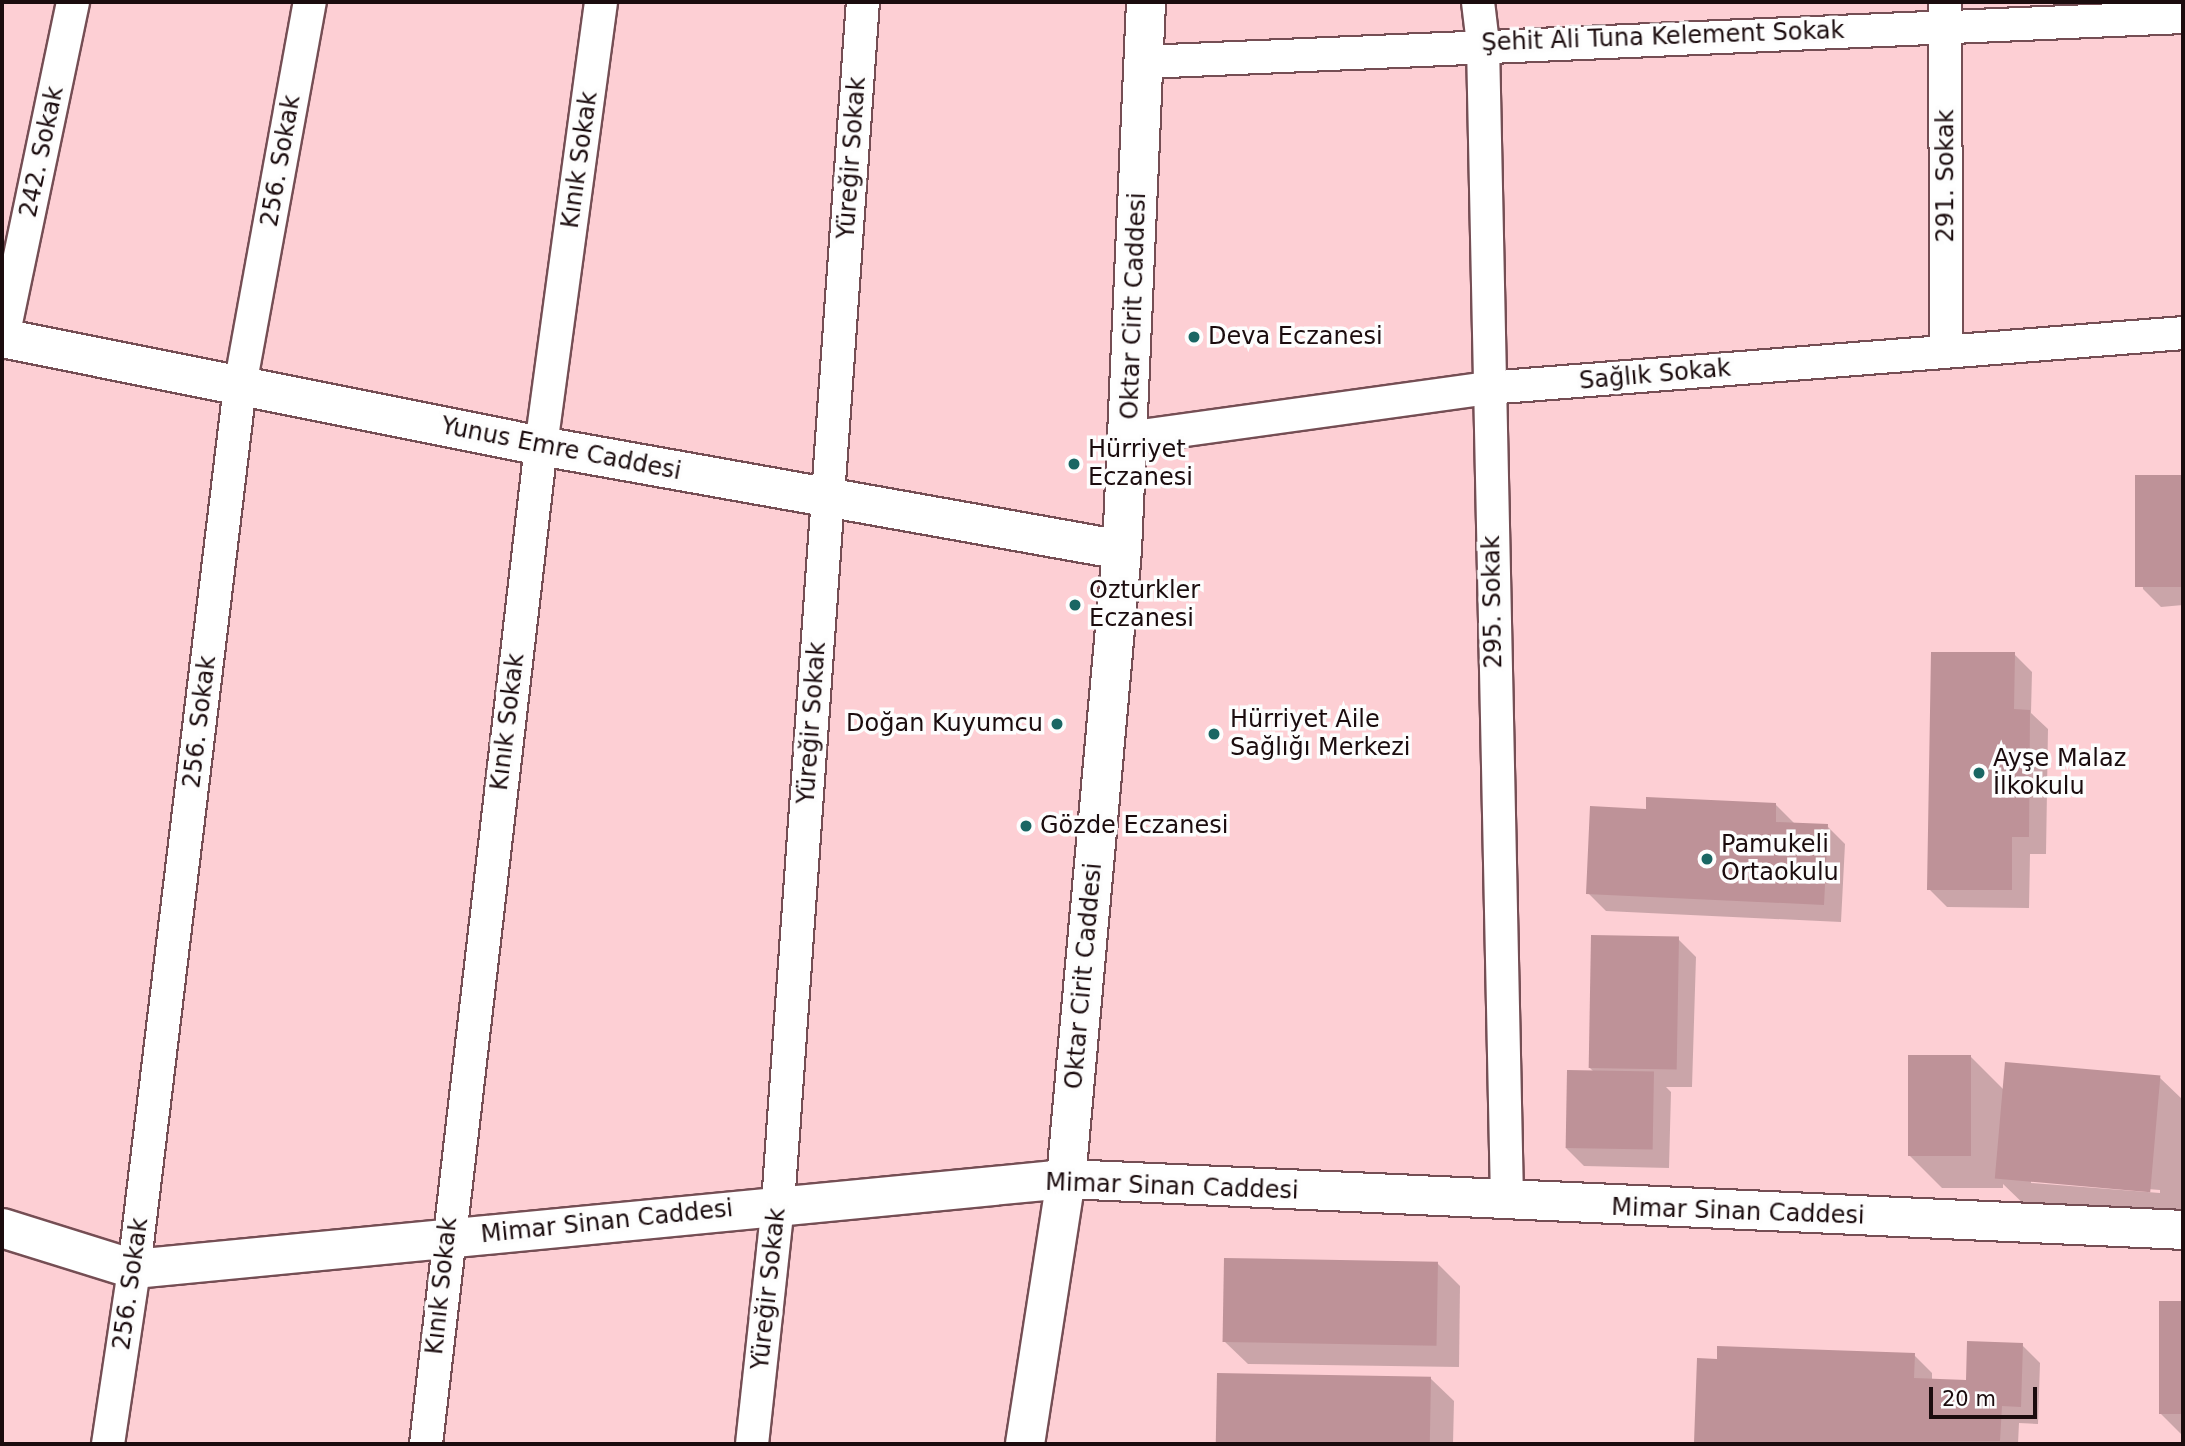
<!DOCTYPE html>
<html>
<head>
<meta charset="utf-8">
<style>
  body { margin:0 }
  #map { position:relative; width:2185px; height:1446px; overflow:hidden; background:#fdcfd4; font-family:"DejaVu Sans",sans-serif }
  div>[style] { position:absolute }
  .shadow>* { inset:0; background:#0003 }
  .building>* { inset:0; background:#be9298; transform-origin:0 0 }
  .roads { filter:drop-shadow(2px 0 #754e54) drop-shadow(-2px 0 #754e54) drop-shadow(0 2px #754e54) drop-shadow(0 -2px #754e54) }
  .minor>* { height:32px; margin:-16px; padding:0 16px; transform-origin:16px; border-radius:16px; background:#fff }
  .tertiary>* { height:38px; margin:-19px; padding:0 19px; transform-origin:19px; border-radius:19px; background:#fff }
  .dots>* { width:19px; height:19px; translate:-50% -50%; box-sizing:border-box; border:4px solid #fdfdfd; border-radius:50% }
  span { translate:-50% -50%; white-space:nowrap; text-align:center; line-height:1.15; -webkit-text-stroke:7px #fdfdfd; paint-order:stroke }
  .street-label { font-size:24px; color:#1b0c0e }
  .poi-label { font-size:24px; color:#1b0c0e }
  .left { translate:0 -50%; text-align:left }
  .right { translate:-100% -50%; text-align:right }
  .frame { position:absolute; inset:0; border:4px solid #1b0c0e; pointer-events:none }
  .scale { position:absolute; left:1929px; top:1387px; width:108px; height:32px; box-sizing:border-box; border:4px solid #1b0c0e; border-top:0; padding-left:9px; font-size:21px; line-height:24px; white-space:nowrap; color:#1b0c0e; -webkit-text-stroke:5px #fdfdfd; paint-order:stroke }
</style>
</head>
<body>
<div id="map">
  <div class="shadow">
    <div style="clip-path:polygon(2183px 476px,2183px 605px,2161px 607px,2143px 589px,2137px 479px)"></div>
    <div style="clip-path:polygon(2014px 654px,2032px 672px,2031px 713px,2048px 729px,2046px 854px,2030px 854px,2029px 908px,1947px 907px,1929px 889px)"></div>
    <div style="clip-path:polygon(1776px 805px,1794px 823px,1827px 826px,1845px 844px,1841px 922px,1606px 911px,1588px 893px,1648px 811px)"></div>
    <div style="clip-path:polygon(1678px 939px,1696px 957px,1692px 1087px,1666px 1087px,1671px 1092px,1669px 1168px,1584px 1166px,1566px 1148px,1595px 1073px,1589px 1067px)"></div>
    <div style="clip-path:polygon(evenodd,1971px 1057px,2005px 1091px,2159px 1077px,2183px 1100px,2183px 1223px,2031px 1211px,2003px 1184px,2003px 1188px,1942px 1188px,1909px 1155px,1971px 1057px,2031px 1180px,2160px 1190px,2160px 1193px,2031px 1183px,2031px 1180px)"></div>
    <div style="clip-path:polygon(1437px 1263px,1460px 1286px,1459px 1367px,1248px 1364px,1224px 1341px)"></div>
    <div style="clip-path:polygon(2161px 1303px,2183px 1303px,2183px 1436px,2160px 1413px)"></div>
    <div style="clip-path:polygon(2022px 1345px,2040px 1363px,2038px 1424px,2019px 1423px,2018px 1444px,1696px 1443px,1914px 1355px,1932px 1373px,1932px 1380px,1968px 1382px)"></div>
    <div style="clip-path:polygon(1219px 1375px,1430px 1378px,1454px 1401px,1453px 1444px,1218px 1444px)"></div>
  </div>
  <div class="building">
    <div style="left:2183px;top:475px;width:112px;height:48px;rotate:90deg"></div>
    <div style="clip-path:polygon(1931px 652px,2015px 652px,2014px 709px,2030px 710px,2029px 837px,2012px 837px,2012px 890px,1927px 890px)"></div>
    <div style="clip-path:polygon(1646px 797px,1776px 803px,1776px 822px,1828px 824px,1824px 905px,1586px 894px,1590px 806px,1646px 809px)"></div>
    <div style="left:1591px;top:935px;width:88px;height:133px;rotate:1deg"></div>
    <div style="left:1908px;top:1055px;width:63px;height:101px"></div>
    <div style="left:2005px;top:1062px;width:156px;height:117px;rotate:5deg"></div>
    <div style="left:1567px;top:1070px;width:87px;height:78px;rotate:1deg"></div>
    <div style="left:1224px;top:1258px;width:214px;height:84px;rotate:1deg"></div>
    <div style="left:2159px;top:1301px;width:24px;height:113px"></div>
    <div style="clip-path:polygon(1967px 1341px,2023px 1343px,2021px 1407px,2002px 1406px,2000px 1441px,1694px 1443px,1697px 1358px,1717px 1359px,1717px 1346px,1915px 1353px,1914px 1378px,1966px 1380px)"></div>
    <div style="left:1217px;top:1373px;width:214px;height:71px;rotate:1deg"></div>
  </div>
  <div class="roads">
    <div class="minor">
      <div style="left:1478px;top:2px;width:42px;rotate:83.2deg"></div>
      <div style="left:1483px;top:44px;width:1158px;rotate:88.81deg"></div>
      <div style="left:1945px;top:2px;width:349px;rotate:89.8deg"></div>
      <div style="left:1144px;top:62px;width:1040px;rotate:-2.48deg"></div>
      <div style="left:2px;top:342px;width:347px;rotate:-78.2deg"></div>
      <div style="left:1128px;top:438px;width:363px;rotate:-7.9deg"></div>
      <div style="left:1488px;top:388px;width:697px;rotate:-4.52deg"></div>
      <div style="left:108px;top:1444px;width:177px;rotate:-81.5deg"></div>
      <div style="left:134px;top:1269px;width:889px;rotate:-83.15deg"></div>
      <div style="left:240px;top:386px;width:390px;rotate:-79.7deg"></div>
      <div style="left:426px;top:1444px;width:1005px;rotate:-83.43deg"></div>
      <div style="left:541px;top:446px;width:448px;rotate:-82.3deg"></div>
      <div style="left:752px;top:1444px;width:241px;rotate:-83.8deg"></div>
      <div style="left:778px;top:1204px;width:1205px;rotate:-85.96deg"></div>
    </div>
    <div class="tertiary">
      <div style="left:2px;top:338px;width:550px;rotate:11.33deg"></div>
      <div style="left:541px;top:446px;width:590px;rotate:10.15deg"></div>
      <div style="left:2px;top:1228px;width:138px;rotate:17.3deg"></div>
      <div style="left:134px;top:1269px;width:936px;rotate:-5.52deg"></div>
      <div style="left:1066px;top:1179px;width:1118px;rotate:2.61deg"></div>
      <div style="left:1025px;top:1444px;width:268px;rotate:-81.2deg"></div>
      <div style="left:1066px;top:1179px;width:631px;rotate:-84.91deg"></div>
      <div style="left:1122px;top:550px;width:549px;rotate:-87.49deg"></div>
    </div>
  </div>
  <div class="dots">
    <div style="left:1194px;top:337px;background:#1a6663"></div>
    <div style="left:1074px;top:464px;background:#1a6663"></div>
    <div style="left:1075px;top:605px;background:#1a6663"></div>
    <div style="left:1057px;top:724px;background:#1a6663"></div>
    <div style="left:1214px;top:734px;background:#1a6663"></div>
    <div style="left:1979px;top:773px;background:#1a6663"></div>
    <div style="left:1026px;top:826px;background:#1a6663"></div>
    <div style="left:1707px;top:859px;background:#1a6663"></div>
  </div>
  <div class="street-label">
    <span style="left:1663px;top:37px;rotate:-2deg">Şehit Ali Tuna Kelement Sokak</span>
    <span style="left:42px;top:152px;rotate:-78deg">242. Sokak</span>
    <span style="left:852px;top:158px;rotate:-86deg">Yüreğir Sokak</span>
    <span style="left:580px;top:160px;rotate:-82deg">Kınık Sokak</span>
    <span style="left:281px;top:161px;rotate:-80deg">256. Sokak</span>
    <span style="left:1946px;top:176px;rotate:-90deg">291. Sokak</span>
    <span style="left:1134px;top:306px;rotate:-88deg">Oktar Cirit Caddesi</span>
    <span style="left:1655px;top:375px;rotate:-5deg">Sağlık Sokak</span>
    <span style="left:561px;top:449px;rotate:11deg">Yunus Emre Caddesi</span>
    <span style="left:1493px;top:602px;rotate:-91deg">295. Sokak</span>
    <span style="left:200px;top:722px;rotate:-83deg">256. Sokak</span>
    <span style="left:508px;top:722px;rotate:-83deg">Kınık Sokak</span>
    <span style="left:812px;top:723px;rotate:-86deg">Yüreğir Sokak</span>
    <span style="left:1084px;top:976px;rotate:-85deg">Oktar Cirit Caddesi</span>
    <span style="left:1172px;top:1187px;rotate:2deg">Mimar Sinan Caddesi</span>
    <span style="left:1738px;top:1212px;rotate:2deg">Mimar Sinan Caddesi</span>
    <span style="left:607px;top:1222px;rotate:-6deg">Mimar Sinan Caddesi</span>
    <span style="left:131px;top:1284px;rotate:-82deg">256. Sokak</span>
    <span style="left:442px;top:1286px;rotate:-84deg">Kınık Sokak</span>
    <span style="left:769px;top:1289px;rotate:-84deg">Yüreğir Sokak</span>
  </div>
  <div class="poi-label">
    <span class="left" style="left:1208px;top:337px">Deva Eczanesi</span>
    <span class="left" style="left:1088px;top:464px">Hürriyet<br>Eczanesi</span>
    <span class="left" style="left:1089px;top:605px">Ozturkler<br>Eczanesi</span>
    <span class="left" style="left:1230px;top:734px">Hürriyet Aile<br>Sağlığı Merkezi</span>
    <span class="right" style="left:1043px;top:724px">Doğan Kuyumcu</span>
    <span class="left" style="left:1993px;top:773px">Ayşe Malaz<br>İlkokulu</span>
    <span class="left" style="left:1040px;top:826px">Gözde Eczanesi</span>
    <span class="left" style="left:1721px;top:859px">Pamukeli<br>Ortaokulu</span>
  </div>
  <div class="frame"></div>
  <div class="scale">20 m</div>
</div>
</body>
</html>
